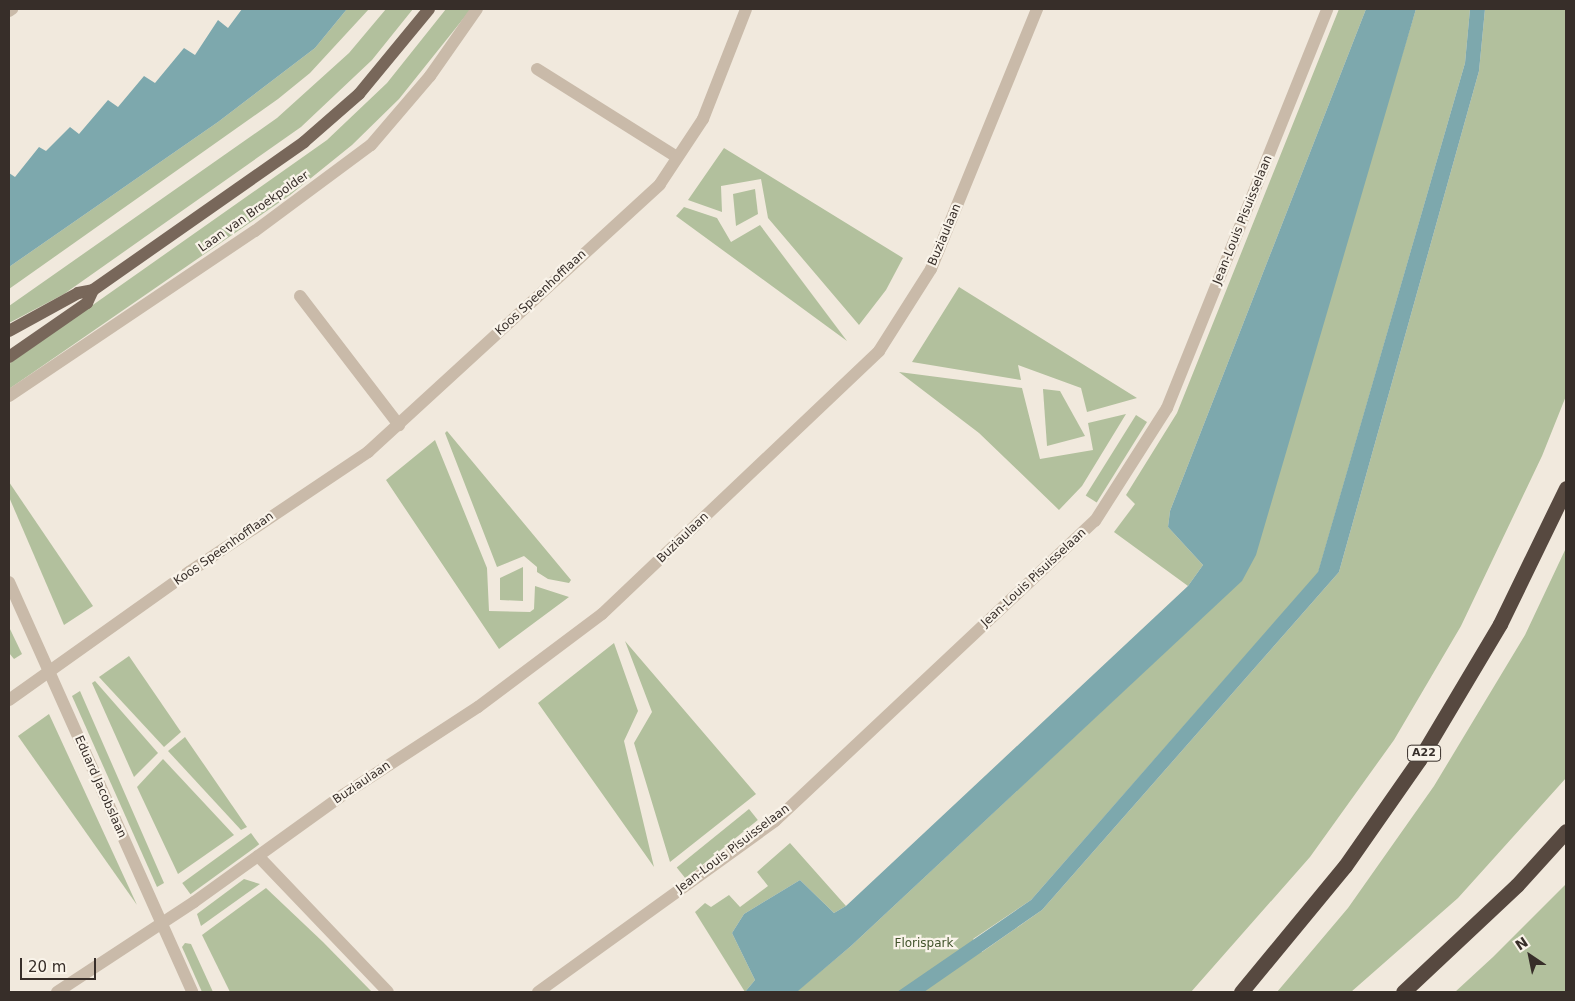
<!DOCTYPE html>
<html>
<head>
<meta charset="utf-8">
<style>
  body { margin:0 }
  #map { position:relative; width:1575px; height:1001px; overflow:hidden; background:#f1e9dd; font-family:"DejaVu Sans",sans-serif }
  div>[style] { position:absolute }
  .green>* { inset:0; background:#b2c09d; transform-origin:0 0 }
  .water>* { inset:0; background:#7da8ad }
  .minor>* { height:12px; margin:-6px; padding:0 6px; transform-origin:6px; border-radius:6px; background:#c9baa9 }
  .major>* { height:12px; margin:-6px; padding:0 6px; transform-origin:6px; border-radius:6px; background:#78675a }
  .highway>* { height:15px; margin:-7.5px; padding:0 7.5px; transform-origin:7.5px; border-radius:7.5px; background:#574940 }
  span { translate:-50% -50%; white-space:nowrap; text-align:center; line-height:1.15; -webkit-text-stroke:4.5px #f9f3e9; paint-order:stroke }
  .shield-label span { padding:1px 4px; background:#f9f3e9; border:1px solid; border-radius:4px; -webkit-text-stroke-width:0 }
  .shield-label { font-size:11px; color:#372e29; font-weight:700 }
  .street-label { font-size:12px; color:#372e29 }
  .park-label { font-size:12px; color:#43542d }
  .frame { position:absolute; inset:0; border:10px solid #372e29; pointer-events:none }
  .north { position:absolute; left:1505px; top:931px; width:50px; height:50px; -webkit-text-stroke:4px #f9f3e9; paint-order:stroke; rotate:326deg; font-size:14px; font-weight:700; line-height:20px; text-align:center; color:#372e29 }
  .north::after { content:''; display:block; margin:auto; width:18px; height:22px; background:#372e29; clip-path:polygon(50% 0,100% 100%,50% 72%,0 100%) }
  .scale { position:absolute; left:20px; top:958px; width:76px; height:22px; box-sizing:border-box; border:2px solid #372e29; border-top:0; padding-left:6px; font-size:15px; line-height:18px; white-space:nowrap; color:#372e29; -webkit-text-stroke:4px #f9f3e9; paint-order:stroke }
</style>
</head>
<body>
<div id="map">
  <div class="green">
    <div style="clip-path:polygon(347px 9px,369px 9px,310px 73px,278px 99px,9px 289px,9px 267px,218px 122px,315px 48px)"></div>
    <div style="clip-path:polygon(386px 9px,413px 9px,372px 60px,301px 127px,64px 294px,9px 323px,9px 306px,277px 118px,349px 53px)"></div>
    <div style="clip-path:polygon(446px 9px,471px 9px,399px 99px,352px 145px,290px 195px,9px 389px,9px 364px,327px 140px,387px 83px)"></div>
    <div style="clip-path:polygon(1339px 9px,1366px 9px,1170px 511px,1168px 527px,1203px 565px,1188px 586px,1114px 532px,1135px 504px,1126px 495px,1177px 413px)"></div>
    <div style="clip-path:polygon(1416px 9px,1470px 9px,1465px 63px,1318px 573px,1031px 900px,973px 939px,982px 952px,1042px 910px,1339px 572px,1479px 71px,1485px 9px,1566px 9px,1566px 396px,1542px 456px,1461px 626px,1394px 740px,1310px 857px,1191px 992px,796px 992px,851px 946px,1242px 580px)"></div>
    <div style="clip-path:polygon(724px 148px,903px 258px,886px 290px,859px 325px,768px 218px,761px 179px,721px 186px,722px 212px,688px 200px)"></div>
    <div style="clip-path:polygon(755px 189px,758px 214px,736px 226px,733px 194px)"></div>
    <div style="clip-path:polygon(684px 207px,717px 218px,731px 242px,760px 225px,847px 341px,676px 216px)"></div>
    <div style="clip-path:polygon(959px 287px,1137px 398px,1087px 412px,1081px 388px,1018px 365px,1021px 380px,912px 362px)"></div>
    <div style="clip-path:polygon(899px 372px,1022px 388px,1040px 459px,1093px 450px,1088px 423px,1126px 414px,1082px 486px,1059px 510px,979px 433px)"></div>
    <div style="clip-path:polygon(1043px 389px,1060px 391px,1085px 436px,1047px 446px)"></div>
    <div style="left:1136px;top:415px;width:13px;height:95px;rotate:32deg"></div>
    <div style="clip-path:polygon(447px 431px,571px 580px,569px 583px,548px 579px,537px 572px,537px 567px,524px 556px,497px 567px,445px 433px)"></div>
    <div style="clip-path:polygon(435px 440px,487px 568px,489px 611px,530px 612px,534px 609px,535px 586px,569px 597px,499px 649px,386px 480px)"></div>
    <div style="clip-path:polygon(9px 482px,93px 606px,64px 625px,9px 497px)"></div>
    <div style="clip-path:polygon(1566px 548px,1566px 778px,1458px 898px,1351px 992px,1277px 992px,1348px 908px,1434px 786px,1525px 635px)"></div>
    <div style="clip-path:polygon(523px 567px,523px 601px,500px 600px,500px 578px)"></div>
    <div style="clip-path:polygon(9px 627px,22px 654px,14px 659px,9px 653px)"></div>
    <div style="clip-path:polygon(625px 641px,756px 794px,670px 862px,634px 743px,652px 712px)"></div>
    <div style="clip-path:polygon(614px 643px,638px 711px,624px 741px,654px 867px,538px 703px)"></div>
    <div style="clip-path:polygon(129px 656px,181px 732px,164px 747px,99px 677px)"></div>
    <div style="clip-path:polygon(95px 681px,158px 753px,134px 777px,92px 683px)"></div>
    <div style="clip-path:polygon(80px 691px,164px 883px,157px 887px,72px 696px)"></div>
    <div style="clip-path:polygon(49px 714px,137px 905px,18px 736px)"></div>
    <div style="clip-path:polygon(185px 737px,247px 827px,241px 830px,168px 751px)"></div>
    <div style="clip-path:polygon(163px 759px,234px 835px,178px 874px,137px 787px)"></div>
    <div style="left:749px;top:809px;width:14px;height:93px;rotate:51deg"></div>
    <div style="left:251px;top:833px;width:14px;height:85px;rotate:54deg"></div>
    <div style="clip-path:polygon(790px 843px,846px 906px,834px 913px,800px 880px,744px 914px,732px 933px,755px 980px,745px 992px,695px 912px,705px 903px,711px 907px,729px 895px,740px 907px,768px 886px,757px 872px)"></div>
    <div style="clip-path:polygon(244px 879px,260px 884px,201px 926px,197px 914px)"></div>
    <div style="clip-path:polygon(1566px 884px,1566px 992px,1455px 992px,1493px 957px)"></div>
    <div style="clip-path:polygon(266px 888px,323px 942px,372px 992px,230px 992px,202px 935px)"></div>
    <div style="clip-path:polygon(185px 943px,191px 944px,213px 992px,202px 992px,182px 947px)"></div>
  </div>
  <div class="water">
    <div style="clip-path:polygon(242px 9px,347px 9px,315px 48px,218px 122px,9px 267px,9px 173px,15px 177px,39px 147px,46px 151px,70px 127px,79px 134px,108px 100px,118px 107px,144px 76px,155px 83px,184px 48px,195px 55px,218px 20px,228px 28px)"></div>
    <div style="clip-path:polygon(1366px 9px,1416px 9px,1256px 555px,1242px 581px,851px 946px,798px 991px,745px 992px,755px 980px,732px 933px,744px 914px,800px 880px,834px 913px,846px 906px,1188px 586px,1203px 565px,1168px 527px,1170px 511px)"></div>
    <div style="clip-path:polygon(1470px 9px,1485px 9px,1479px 71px,1339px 572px,1042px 910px,924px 992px,897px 992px,1031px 900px,1318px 572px,1465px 63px)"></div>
  </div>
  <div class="minor">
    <div style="left:9px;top:11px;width:4px;rotate:-34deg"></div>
    <div style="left:537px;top:69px;width:165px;rotate:32.2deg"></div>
    <div style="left:300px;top:296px;width:163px;rotate:52.5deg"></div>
    <div style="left:9px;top:396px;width:296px;rotate:-33.9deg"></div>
    <div style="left:255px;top:231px;width:144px;rotate:-36.6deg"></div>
    <div style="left:371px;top:145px;width:91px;rotate:-49.5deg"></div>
    <div style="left:430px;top:76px;width:82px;rotate:-55deg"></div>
    <div style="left:9px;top:582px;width:449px;rotate:65.9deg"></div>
    <div style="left:9px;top:700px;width:221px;rotate:-35.4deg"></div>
    <div style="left:189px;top:572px;width:216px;rotate:-33.8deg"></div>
    <div style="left:368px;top:452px;width:396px;rotate:-42.5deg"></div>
    <div style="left:660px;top:184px;width:78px;rotate:-56.5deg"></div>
    <div style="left:703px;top:119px;width:118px;rotate:-68.6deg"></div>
    <div style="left:258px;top:856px;width:188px;rotate:46.3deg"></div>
    <div style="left:57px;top:992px;width:164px;rotate:-33.3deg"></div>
    <div style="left:194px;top:902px;width:183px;rotate:-35.7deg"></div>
    <div style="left:343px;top:795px;width:161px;rotate:-33.1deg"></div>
    <div style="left:478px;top:707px;width:155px;rotate:-36.9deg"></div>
    <div style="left:602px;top:614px;width:382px;rotate:-43.5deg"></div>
    <div style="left:879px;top:351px;width:97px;rotate:-57.6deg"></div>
    <div style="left:931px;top:269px;width:281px;rotate:-67.8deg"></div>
    <div style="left:538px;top:992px;width:292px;rotate:-35.8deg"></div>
    <div style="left:775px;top:821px;width:439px;rotate:-43.2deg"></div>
    <div style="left:1095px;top:521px;width:134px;rotate:-57.5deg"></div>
    <div style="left:1167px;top:408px;width:430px;rotate:-68.1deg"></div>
  </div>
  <div class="major">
    <div style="left:9px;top:331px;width:79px;rotate:-28.8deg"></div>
    <div style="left:78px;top:293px;width:15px;rotate:-11deg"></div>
    <div style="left:93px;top:290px;width:258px;rotate:-35deg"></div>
    <div style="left:304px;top:142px;width:73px;rotate:-41.1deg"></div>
    <div style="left:359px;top:94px;width:110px;rotate:-50.5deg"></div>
    <div style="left:9px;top:357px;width:95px;rotate:-34.7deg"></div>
    <div style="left:87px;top:303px;width:14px;rotate:-65deg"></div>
  </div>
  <div class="highway">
    <div style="left:1241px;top:992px;width:163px;rotate:-50.5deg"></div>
    <div style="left:1345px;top:866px;width:129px;rotate:-55.1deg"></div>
    <div style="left:1419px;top:760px;width:158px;rotate:-59.2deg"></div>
    <div style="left:1500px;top:624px;width:151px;rotate:-64.1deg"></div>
    <div style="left:1403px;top:992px;width:156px;rotate:-43.2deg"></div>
    <div style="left:1517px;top:885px;width:73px;rotate:-47.8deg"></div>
  </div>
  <div class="shield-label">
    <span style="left:1424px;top:753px">A22</span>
  </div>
  <div class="street-label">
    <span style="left:254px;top:212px;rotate:-35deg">Laan van Broekpolder</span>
    <span style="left:1243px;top:220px;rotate:-68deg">Jean-Louis Pisuisselaan</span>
    <span style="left:945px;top:235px;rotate:-67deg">Buziaulaan</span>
    <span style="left:541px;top:293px;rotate:-43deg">Koos Speenhofflaan</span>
    <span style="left:683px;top:538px;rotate:-44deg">Buziaulaan</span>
    <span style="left:224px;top:549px;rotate:-35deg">Koos Speenhofflaan</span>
    <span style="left:1034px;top:578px;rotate:-43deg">Jean-Louis Pisuisselaan</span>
    <span style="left:362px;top:783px;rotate:-34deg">Buziaulaan</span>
    <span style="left:100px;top:787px;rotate:66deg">Eduard Jacobslaan</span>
    <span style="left:733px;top:849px;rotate:-37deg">Jean-Louis Pisuisselaan</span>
  </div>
  <div class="park-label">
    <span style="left:924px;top:944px">Florispark</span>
  </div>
  <div class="frame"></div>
  <div class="north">N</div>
  <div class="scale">20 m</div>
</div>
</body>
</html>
